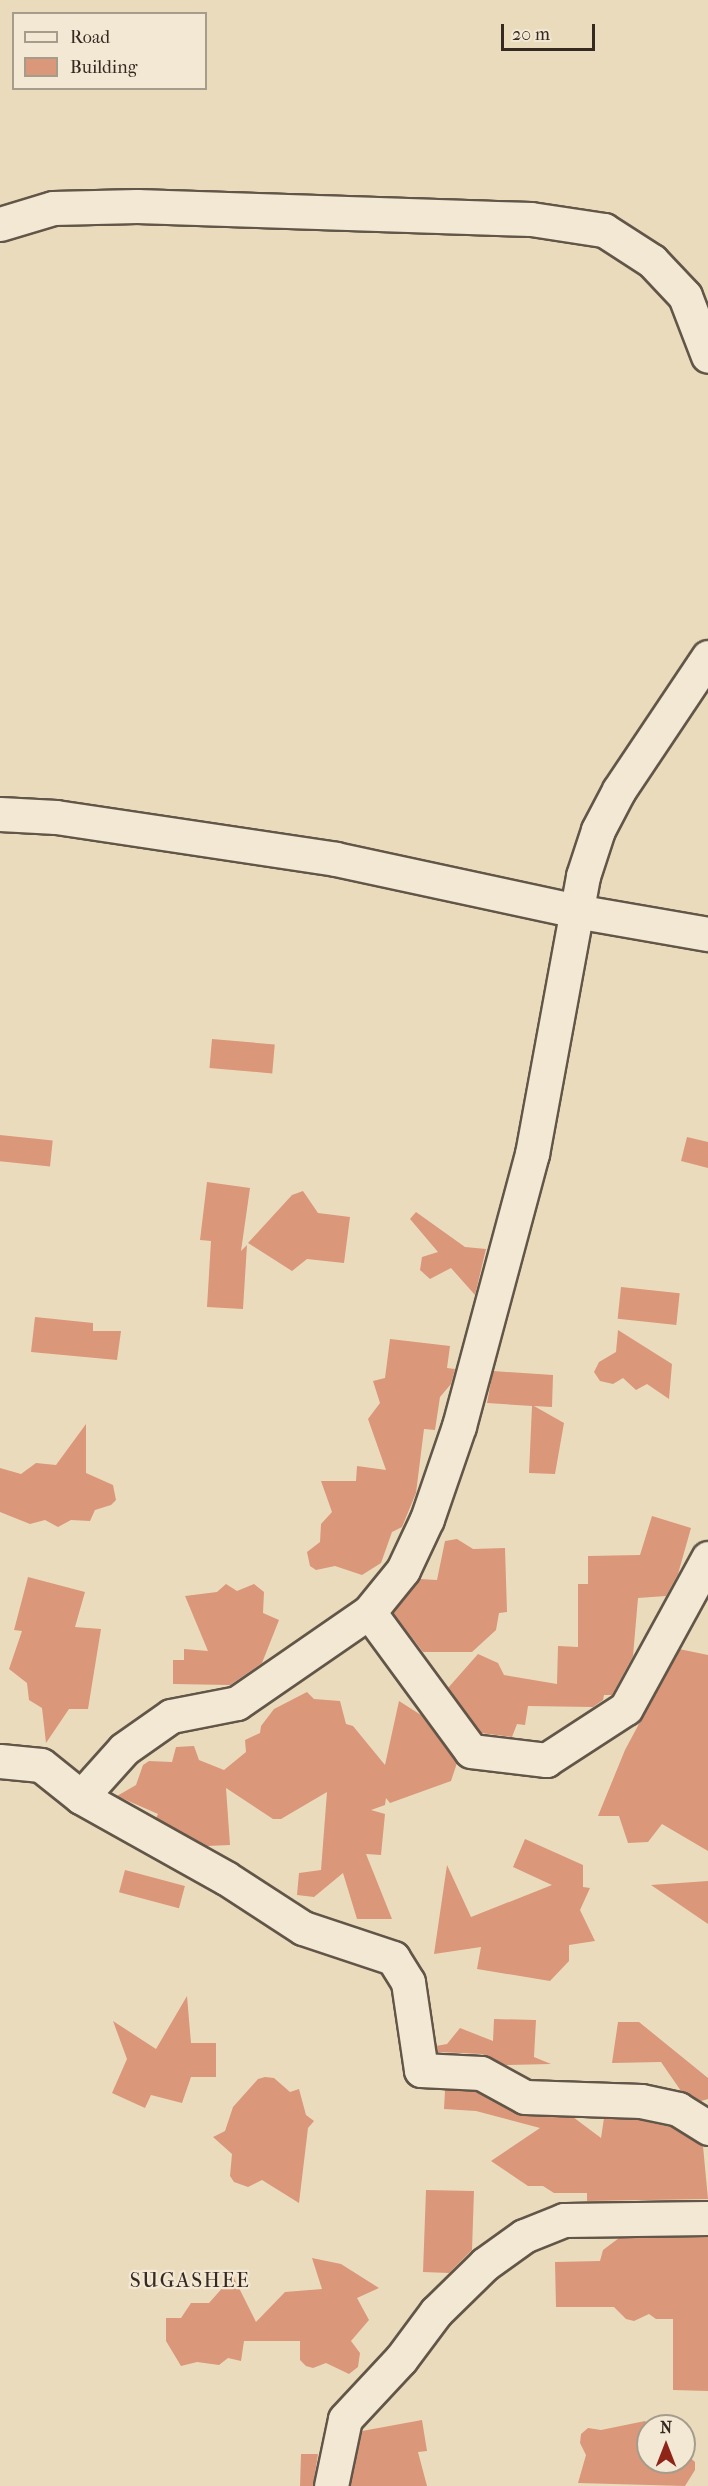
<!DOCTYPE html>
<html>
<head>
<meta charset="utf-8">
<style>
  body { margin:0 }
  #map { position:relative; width:708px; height:2486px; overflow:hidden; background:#ebdbbd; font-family:"IM FELL French Canon",serif }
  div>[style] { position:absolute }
  .building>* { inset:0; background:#da977a; transform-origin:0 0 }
  .roads { filter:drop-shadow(2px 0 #625648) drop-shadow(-2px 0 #625648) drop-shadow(0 2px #625648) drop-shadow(0 -2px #625648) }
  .minor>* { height:33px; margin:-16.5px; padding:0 16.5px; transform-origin:16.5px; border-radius:16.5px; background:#f2e8d4 }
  span { translate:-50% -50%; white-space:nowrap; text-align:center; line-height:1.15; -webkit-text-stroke:4.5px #f2e8d4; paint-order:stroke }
  .quarter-label { font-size:21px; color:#352921; letter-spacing:1.5px }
  .legend { position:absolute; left:12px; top:12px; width:195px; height:78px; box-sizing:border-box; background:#f2e8d4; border:2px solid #a69c8c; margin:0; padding:8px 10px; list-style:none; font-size:18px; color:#352921 }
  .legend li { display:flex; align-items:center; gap:12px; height:30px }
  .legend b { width:30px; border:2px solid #a69c8c }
  .north { position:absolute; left:636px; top:2414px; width:60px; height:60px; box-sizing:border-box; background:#f2e8d4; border:2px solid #a69c8c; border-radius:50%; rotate:0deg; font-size:16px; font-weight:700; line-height:24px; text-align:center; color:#352921 }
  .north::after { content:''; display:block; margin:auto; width:21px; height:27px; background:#8f2418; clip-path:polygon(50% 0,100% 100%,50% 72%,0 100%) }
  .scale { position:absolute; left:501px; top:24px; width:94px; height:27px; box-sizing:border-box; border:3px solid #352921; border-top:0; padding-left:8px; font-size:18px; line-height:21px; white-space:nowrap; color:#352921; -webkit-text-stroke:4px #f2e8d4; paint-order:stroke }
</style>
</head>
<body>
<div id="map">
  <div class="building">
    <div style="left:212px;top:1039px;width:63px;height:29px;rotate:5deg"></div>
    <div style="left:0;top:1135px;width:53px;height:26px;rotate:6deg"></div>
    <div style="clip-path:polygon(687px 1137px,708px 1142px,708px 1168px,681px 1161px)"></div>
    <div style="clip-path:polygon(207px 1182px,250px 1188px,241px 1251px,247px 1245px,243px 1309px,207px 1307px,211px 1241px,200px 1240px)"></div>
    <div style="clip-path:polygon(303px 1191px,318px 1213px,350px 1217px,344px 1263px,307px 1259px,292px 1271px,248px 1243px,292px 1195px)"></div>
    <div style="clip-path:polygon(416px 1212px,465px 1247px,486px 1249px,475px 1295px,451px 1268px,430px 1279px,420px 1270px,422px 1257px,438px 1252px,410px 1219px)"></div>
    <div style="left:621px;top:1287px;width:59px;height:32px;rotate:6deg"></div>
    <div style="clip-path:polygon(35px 1317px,93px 1323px,93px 1331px,121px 1331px,117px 1360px,31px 1352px)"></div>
    <div style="clip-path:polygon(618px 1330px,672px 1364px,669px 1399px,647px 1384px,636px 1390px,623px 1378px,613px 1384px,600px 1381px,594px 1372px,599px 1362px,616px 1352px)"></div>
    <div style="clip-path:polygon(390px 1339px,450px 1346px,447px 1368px,455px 1369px,451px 1384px,440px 1397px,435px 1430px,424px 1429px,416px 1493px,402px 1527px,392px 1532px,381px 1563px,362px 1575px,335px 1566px,316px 1570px,310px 1566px,307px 1552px,320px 1542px,321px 1524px,332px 1512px,321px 1481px,356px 1481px,357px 1466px,386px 1470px,368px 1419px,380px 1403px,373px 1381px,385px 1378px)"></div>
    <div style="clip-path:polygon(493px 1371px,553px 1375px,552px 1407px,534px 1406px,564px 1423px,555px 1474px,529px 1473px,532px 1406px,487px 1403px)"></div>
    <div style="clip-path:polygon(86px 1424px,86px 1473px,113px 1485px,116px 1500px,111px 1505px,95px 1510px,90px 1521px,71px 1520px,58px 1527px,45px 1520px,30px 1524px,0 1512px,0 1468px,21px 1474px,36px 1463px,56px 1465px)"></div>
    <div style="clip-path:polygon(652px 1516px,691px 1528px,678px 1574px,666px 1596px,638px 1598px,633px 1656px,612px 1695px,604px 1695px,603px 1700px,593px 1707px,528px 1706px,525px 1725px,517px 1724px,512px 1737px,481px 1733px,448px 1688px,478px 1654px,498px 1663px,504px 1675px,557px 1684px,558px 1646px,578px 1647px,578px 1584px,588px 1584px,588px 1556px,640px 1555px)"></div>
    <div style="clip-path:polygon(457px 1539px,473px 1549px,505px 1548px,507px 1612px,499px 1613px,496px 1630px,472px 1652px,423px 1652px,393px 1613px,420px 1579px,437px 1580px,445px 1541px)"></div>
    <div style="clip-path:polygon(28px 1577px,85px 1592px,75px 1627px,101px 1629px,88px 1709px,69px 1709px,46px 1743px,42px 1708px,29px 1700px,27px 1683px,9px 1669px,22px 1631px,14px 1630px)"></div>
    <div style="clip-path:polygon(226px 1584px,237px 1591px,254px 1584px,264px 1592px,263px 1613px,279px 1620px,262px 1663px,230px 1685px,173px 1684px,173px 1660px,184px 1660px,184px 1649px,208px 1651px,185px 1596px,217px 1592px)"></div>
    <div style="clip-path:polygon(679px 1649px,708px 1655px,708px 1851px,662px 1824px,648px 1842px,628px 1843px,619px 1816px,598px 1816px,625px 1750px)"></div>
    <div style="clip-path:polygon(307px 1692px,314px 1699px,340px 1701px,346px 1724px,353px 1726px,385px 1765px,399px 1701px,421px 1715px,457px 1763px,451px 1781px,390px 1803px,386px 1798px,385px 1805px,371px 1810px,385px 1814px,381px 1855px,366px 1854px,392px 1919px,357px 1919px,343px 1873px,314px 1897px,297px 1895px,299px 1873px,321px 1870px,327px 1792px,281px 1819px,273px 1819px,226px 1788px,230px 1845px,207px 1846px,156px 1818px,158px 1814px,117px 1796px,136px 1785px,143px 1765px,149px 1761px,172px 1762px,176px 1747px,194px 1746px,199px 1760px,224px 1770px,246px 1752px,245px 1740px,260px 1733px,261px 1726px,274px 1709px)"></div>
    <div style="clip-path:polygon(525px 1839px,583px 1865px,583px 1887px,590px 1888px,580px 1910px,595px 1941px,569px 1945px,569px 1961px,550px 1981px,477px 1969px,481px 1947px,434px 1954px,447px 1865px,471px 1917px,552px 1885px,513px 1867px)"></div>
    <div style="left:125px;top:1870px;width:62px;height:23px;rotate:15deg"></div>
    <div style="clip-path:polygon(708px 1881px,708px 1924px,651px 1885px)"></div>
    <div style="clip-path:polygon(187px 1996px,191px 2043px,216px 2043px,216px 2077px,191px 2077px,182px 2103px,151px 2095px,145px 2108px,112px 2093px,127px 2059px,113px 2021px,156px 2049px)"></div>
    <div style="clip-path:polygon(494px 2019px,536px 2020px,534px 2057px,551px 2064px,506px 2065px,482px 2054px,437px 2052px,436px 2046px,447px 2044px,460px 2028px,493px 2041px)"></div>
    <div style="clip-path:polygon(618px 2022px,639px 2022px,708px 2078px,708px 2099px,701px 2101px,681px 2091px,661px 2062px,612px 2063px)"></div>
    <div style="clip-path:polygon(265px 2077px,274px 2078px,290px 2092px,299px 2089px,306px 2115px,314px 2121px,308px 2128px,299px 2203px,262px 2180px,248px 2187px,234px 2182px,230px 2176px,232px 2154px,213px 2137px,225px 2131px,233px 2107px,258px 2079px)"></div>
    <div style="clip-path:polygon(445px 2090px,476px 2092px,524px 2116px,573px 2117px,601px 2138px,604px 2118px,639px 2120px,671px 2127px,703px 2146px,708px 2199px,587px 2201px,587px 2193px,554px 2193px,543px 2186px,528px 2186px,491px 2161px,540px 2128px,476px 2111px,444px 2109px)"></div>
    <div style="clip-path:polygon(426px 2190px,474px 2191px,472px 2250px,449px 2273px,423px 2272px)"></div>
    <div style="clip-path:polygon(708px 2237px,708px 2391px,673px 2390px,673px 2319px,656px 2319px,649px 2314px,634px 2321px,626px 2319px,614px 2307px,556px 2307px,555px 2262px,600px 2261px,603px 2250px,619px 2238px)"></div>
    <div style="clip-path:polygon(312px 2258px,341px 2264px,379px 2288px,357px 2298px,369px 2320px,351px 2341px,360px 2353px,358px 2367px,349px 2374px,326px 2363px,313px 2368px,306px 2366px,300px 2360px,300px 2341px,244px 2341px,241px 2361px,228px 2358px,219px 2365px,197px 2362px,181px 2366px,166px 2341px,166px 2318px,181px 2318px,191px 2303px,209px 2303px,233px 2276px,256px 2322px,285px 2292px,322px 2289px)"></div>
    <div style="clip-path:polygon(422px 2420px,427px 2451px,418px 2452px,427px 2486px,350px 2486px,362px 2431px)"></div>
    <div style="clip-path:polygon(645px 2421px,650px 2426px,648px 2462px,684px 2462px,684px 2452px,695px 2462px,695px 2470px,685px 2486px,578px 2483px,586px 2455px,580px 2443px,581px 2434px,588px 2428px,601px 2430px)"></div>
    <div style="clip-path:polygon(301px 2454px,318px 2454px,313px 2486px,300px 2486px)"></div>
  </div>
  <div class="roads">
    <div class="minor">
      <div style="left:0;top:224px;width:55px;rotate:-16.8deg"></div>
      <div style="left:53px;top:208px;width:84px;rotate:-1.4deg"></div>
      <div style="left:137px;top:206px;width:394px;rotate:1.9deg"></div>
      <div style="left:531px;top:219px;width:74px;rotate:8.6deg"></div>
      <div style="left:604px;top:230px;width:57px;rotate:32.9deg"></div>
      <div style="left:652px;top:261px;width:48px;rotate:46.7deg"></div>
      <div style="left:685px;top:296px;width:64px;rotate:69deg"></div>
      <div style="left:0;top:814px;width:56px;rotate:3.1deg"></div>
      <div style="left:56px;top:817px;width:283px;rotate:8.5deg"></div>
      <div style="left:336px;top:859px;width:246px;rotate:12.2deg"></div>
      <div style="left:576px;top:911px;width:134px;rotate:9.9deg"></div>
      <div style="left:369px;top:1612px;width:172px;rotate:53.7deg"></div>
      <div style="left:471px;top:1751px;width:76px;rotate:6.8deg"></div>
      <div style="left:546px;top:1760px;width:95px;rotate:-33deg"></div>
      <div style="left:626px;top:1708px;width:171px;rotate:-61.3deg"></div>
      <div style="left:0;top:1761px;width:41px;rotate:5.6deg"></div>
      <div style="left:41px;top:1765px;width:51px;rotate:38.7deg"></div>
      <div style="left:81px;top:1797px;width:166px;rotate:29.2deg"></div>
      <div style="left:226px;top:1878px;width:92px;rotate:33deg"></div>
      <div style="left:303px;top:1928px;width:95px;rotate:18.4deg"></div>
      <div style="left:393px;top:1958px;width:28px;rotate:58deg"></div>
      <div style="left:408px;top:1982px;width:89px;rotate:81.6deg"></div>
      <div style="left:421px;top:2070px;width:60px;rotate:2.9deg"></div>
      <div style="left:481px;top:2073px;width:50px;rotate:28.6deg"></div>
      <div style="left:525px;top:2097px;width:116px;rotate:2deg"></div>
      <div style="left:641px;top:2101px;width:38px;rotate:12deg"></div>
      <div style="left:678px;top:2109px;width:36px;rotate:32deg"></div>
      <div style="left:81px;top:1797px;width:64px;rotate:-48.1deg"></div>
      <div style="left:124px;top:1749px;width:57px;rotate:-35.1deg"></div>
      <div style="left:171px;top:1716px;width:67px;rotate:-11.1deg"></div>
      <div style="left:237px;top:1703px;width:160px;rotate:-34.6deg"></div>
      <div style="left:369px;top:1612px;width:54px;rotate:-51deg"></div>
      <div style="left:403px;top:1570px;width:56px;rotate:-64.8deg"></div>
      <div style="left:427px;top:1519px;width:98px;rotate:-71deg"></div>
      <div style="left:459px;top:1426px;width:282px;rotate:-75deg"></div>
      <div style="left:532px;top:1154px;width:283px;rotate:-79.6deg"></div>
      <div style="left:583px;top:876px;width:48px;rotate:-71.9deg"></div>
      <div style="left:598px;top:830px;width:45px;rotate:-62.3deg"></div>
      <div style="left:619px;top:790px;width:160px;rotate:-56.2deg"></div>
      <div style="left:331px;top:2486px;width:68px;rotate:-78.2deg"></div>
      <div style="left:345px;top:2419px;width:82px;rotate:-47deg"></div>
      <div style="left:401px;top:2359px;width:59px;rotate:-53.3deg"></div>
      <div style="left:436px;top:2312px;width:69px;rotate:-44.4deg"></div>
      <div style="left:485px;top:2264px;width:48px;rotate:-35.7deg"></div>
      <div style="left:524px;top:2236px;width:43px;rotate:-21.8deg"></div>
      <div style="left:564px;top:2220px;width:144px;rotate:-0.8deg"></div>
    </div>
  </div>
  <div class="quarter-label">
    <span style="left:190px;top:2280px">SUGASHEE</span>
  </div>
  <ul class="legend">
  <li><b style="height:8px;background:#f2e8d4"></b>Road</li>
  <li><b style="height:16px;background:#da977a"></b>Building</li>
  </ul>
  <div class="north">N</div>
  <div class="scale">20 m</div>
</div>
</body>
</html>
